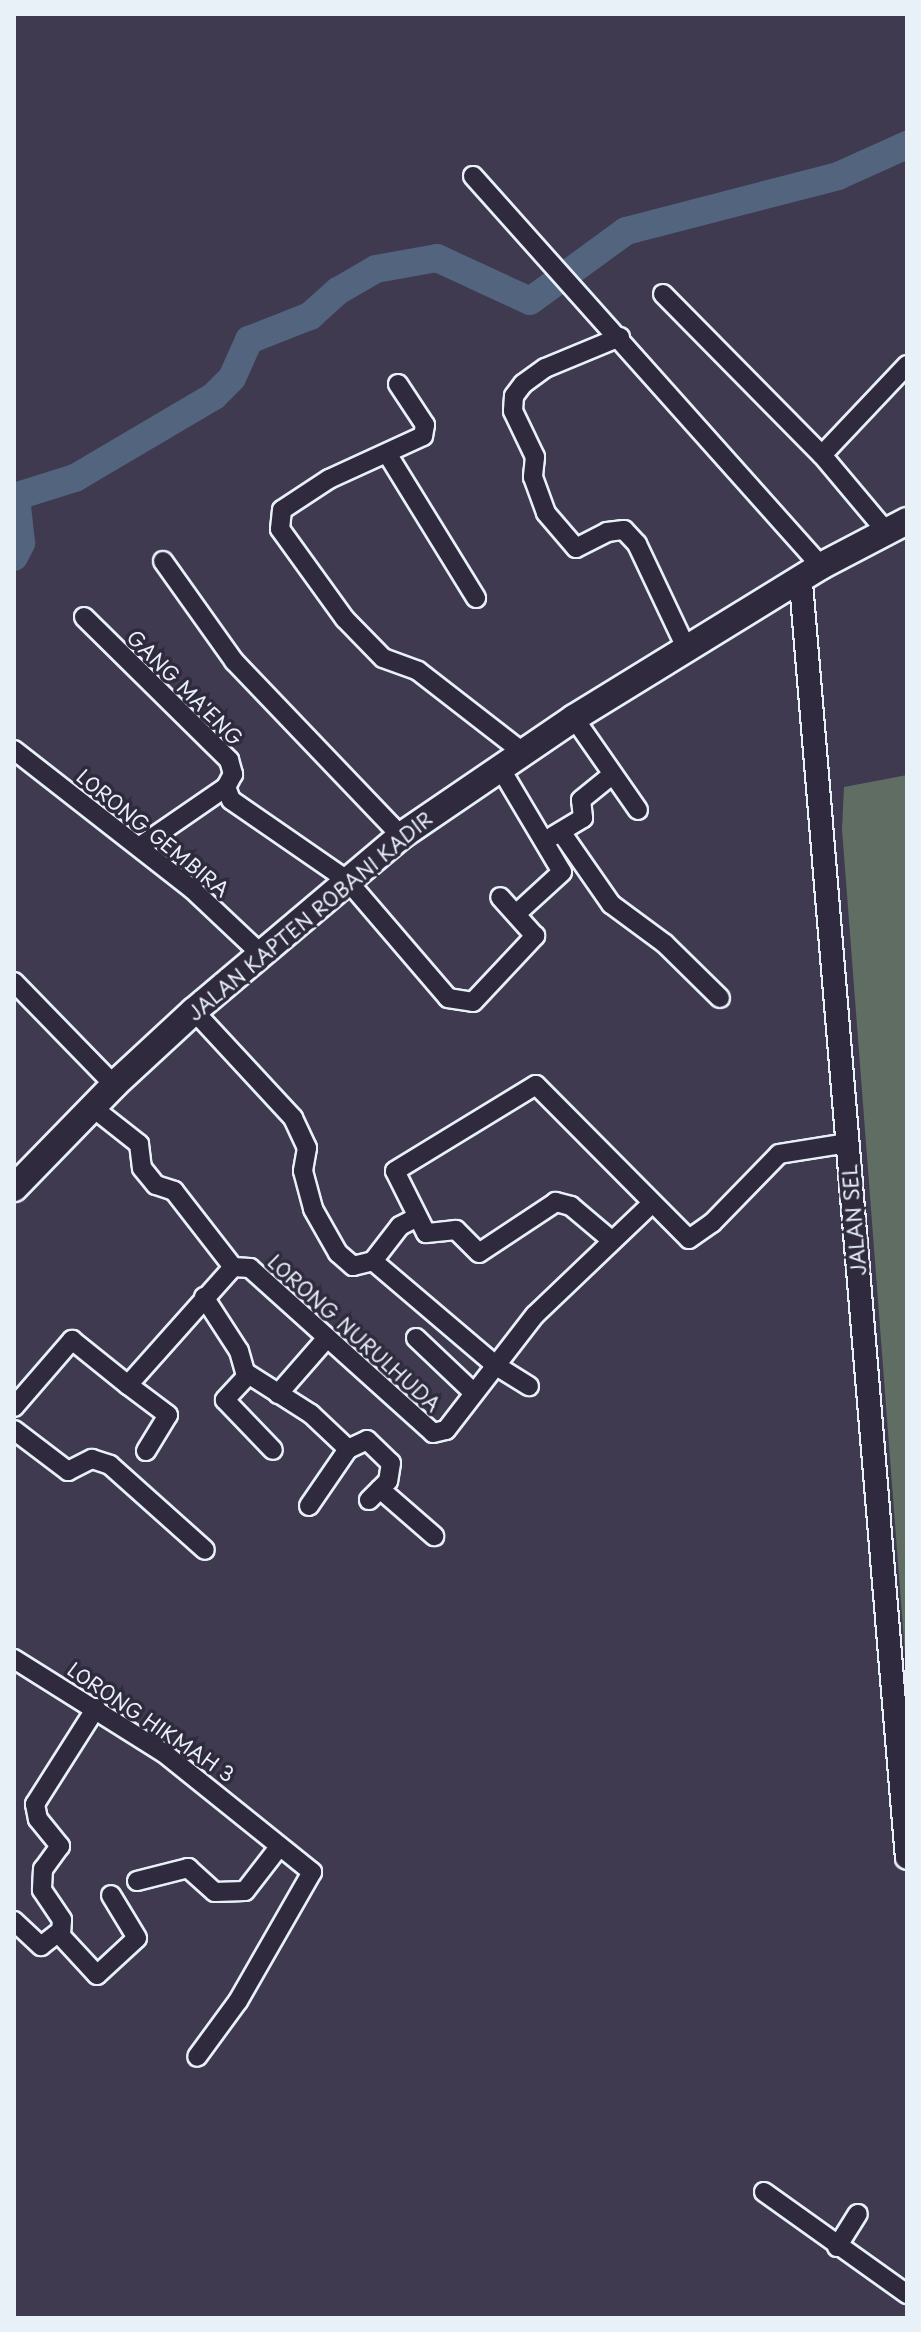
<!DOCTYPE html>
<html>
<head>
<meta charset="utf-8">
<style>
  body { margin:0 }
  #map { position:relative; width:921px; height:2332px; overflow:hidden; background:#3f3a50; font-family:"Playpen Sans",sans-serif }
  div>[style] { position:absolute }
  .green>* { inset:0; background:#5f6d63 }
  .river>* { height:28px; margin:-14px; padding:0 14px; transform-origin:14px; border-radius:14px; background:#53647e }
  .roads { filter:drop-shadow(2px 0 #e8f1f8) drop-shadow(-2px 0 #e8f1f8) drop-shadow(0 2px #e8f1f8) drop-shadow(0 -2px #e8f1f8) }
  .minor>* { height:18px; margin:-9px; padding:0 9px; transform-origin:9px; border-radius:9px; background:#2f2a3d }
  .tertiary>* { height:22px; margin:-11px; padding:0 11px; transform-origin:11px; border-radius:11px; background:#2f2a3d }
  .secondary>* { height:26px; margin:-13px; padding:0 13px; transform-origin:13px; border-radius:13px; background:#2f2a3d }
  span { translate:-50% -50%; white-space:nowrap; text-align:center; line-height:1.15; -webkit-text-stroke:7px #2f2a3d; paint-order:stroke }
  .street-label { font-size:20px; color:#e8f1f8 }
  .frame { position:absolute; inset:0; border:16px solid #e8f1f8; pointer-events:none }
</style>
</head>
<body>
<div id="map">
  <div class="green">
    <div style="clip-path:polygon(907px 775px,907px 1681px,842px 829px,844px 787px)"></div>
  </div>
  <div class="river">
    <div style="left:14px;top:497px;width:64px;rotate:-17.3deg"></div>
    <div style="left:75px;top:478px;width:161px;rotate:-30.5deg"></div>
    <div style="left:214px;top:396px;width:25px;rotate:-45deg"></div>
    <div style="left:232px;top:378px;width:42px;rotate:-65.9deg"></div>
    <div style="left:249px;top:340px;width:66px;rotate:-21.5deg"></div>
    <div style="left:310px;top:316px;width:38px;rotate:-42deg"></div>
    <div style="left:338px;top:291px;width:44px;rotate:-30.1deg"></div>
    <div style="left:376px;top:269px;width:62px;rotate:-10.2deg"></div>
    <div style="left:437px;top:258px;width:102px;rotate:24.8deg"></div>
    <div style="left:530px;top:301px;width:119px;rotate:-36.1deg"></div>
    <div style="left:626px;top:231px;width:219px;rotate:-14.5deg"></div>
    <div style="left:838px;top:176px;width:76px;rotate:-24.2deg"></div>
    <div style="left:14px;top:557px;width:16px;rotate:-63deg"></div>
    <div style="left:21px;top:543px;width:46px;rotate:-96.2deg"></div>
  </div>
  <div class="roads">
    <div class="minor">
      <div style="left:473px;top:176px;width:523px;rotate:48.26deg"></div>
      <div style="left:663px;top:294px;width:226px;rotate:45.4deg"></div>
      <div style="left:822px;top:455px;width:98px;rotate:50deg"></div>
      <div style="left:620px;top:337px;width:81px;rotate:157.5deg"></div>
      <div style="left:545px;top:368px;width:27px;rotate:144deg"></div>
      <div style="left:523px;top:384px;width:15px;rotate:127deg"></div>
      <div style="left:514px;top:396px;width:15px;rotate:94deg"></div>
      <div style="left:513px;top:411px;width:51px;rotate:64.4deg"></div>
      <div style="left:535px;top:457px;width:20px;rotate:96deg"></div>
      <div style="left:533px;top:477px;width:38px;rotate:70deg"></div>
      <div style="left:546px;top:513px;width:46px;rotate:49.4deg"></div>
      <div style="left:576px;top:548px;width:35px;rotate:-27deg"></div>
      <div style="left:607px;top:532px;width:17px;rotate:-7deg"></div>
      <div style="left:624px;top:530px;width:19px;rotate:47deg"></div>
      <div style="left:637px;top:544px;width:117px;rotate:64.7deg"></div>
      <div style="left:398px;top:384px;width:49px;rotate:56.6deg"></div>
      <div style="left:425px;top:425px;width:11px;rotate:100deg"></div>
      <div style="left:423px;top:436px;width:103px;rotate:155.4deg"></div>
      <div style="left:329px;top:479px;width:56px;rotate:146.6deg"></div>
      <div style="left:282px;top:510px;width:19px;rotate:96deg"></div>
      <div style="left:280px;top:529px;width:111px;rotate:54.2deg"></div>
      <div style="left:345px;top:619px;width:54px;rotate:45.7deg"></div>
      <div style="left:383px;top:658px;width:37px;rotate:20deg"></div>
      <div style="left:418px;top:671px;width:130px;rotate:37.8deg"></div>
      <div style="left:388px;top:455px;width:168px;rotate:58.4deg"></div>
      <div style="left:822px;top:455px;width:124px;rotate:-46.6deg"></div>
      <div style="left:163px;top:561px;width:123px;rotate:54.6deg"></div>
      <div style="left:234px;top:661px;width:242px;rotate:46.3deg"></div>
      <div style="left:84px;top:617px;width:204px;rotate:44.6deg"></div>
      <div style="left:229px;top:760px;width:15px;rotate:74deg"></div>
      <div style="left:233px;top:774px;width:15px;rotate:118deg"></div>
      <div style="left:226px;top:787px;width:14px;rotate:69deg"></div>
      <div style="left:231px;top:800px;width:141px;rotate:34.6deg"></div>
      <div style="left:347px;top:880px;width:155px;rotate:49.4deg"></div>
      <div style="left:448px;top:998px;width:25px;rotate:9deg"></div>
      <div style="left:473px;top:1002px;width:91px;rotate:-46.8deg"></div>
      <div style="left:535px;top:936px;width:52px;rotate:-131.9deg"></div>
      <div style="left:574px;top:718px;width:112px;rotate:55.2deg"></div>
      <div style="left:14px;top:750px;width:226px;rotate:38deg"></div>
      <div style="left:192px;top:889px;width:95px;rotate:43.3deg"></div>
      <div style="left:499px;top:766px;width:123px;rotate:59.3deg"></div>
      <div style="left:562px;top:872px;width:62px;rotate:137.6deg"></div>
      <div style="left:561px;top:832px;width:88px;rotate:55.2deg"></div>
      <div style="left:611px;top:904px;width:67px;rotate:36.5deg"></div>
      <div style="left:665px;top:944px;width:77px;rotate:44.5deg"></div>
      <div style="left:553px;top:836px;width:35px;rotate:-31deg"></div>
      <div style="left:583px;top:818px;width:18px;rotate:-96deg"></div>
      <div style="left:581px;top:800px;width:40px;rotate:-39deg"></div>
      <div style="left:139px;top:847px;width:106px;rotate:-34.6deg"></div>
      <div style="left:14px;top:982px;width:144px;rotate:45.8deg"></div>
      <div style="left:194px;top:1011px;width:146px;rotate:47.2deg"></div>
      <div style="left:293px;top:1118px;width:33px;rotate:65deg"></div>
      <div style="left:307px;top:1148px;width:23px;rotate:100deg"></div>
      <div style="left:303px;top:1171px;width:39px;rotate:75deg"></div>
      <div style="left:313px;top:1209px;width:51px;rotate:60.4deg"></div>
      <div style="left:338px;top:1253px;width:20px;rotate:41deg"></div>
      <div style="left:353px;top:1266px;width:21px;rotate:-14deg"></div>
      <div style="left:373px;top:1261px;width:160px;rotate:40.4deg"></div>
      <div style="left:495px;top:1365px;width:40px;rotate:32deg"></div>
      <div style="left:92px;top:1107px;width:60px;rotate:38.2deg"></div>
      <div style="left:139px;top:1144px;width:24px;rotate:83deg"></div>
      <div style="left:142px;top:1168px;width:22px;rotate:51deg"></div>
      <div style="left:156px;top:1185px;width:19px;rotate:18deg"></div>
      <div style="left:174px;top:1191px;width:96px;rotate:52.2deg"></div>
      <div style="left:233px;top:1267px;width:17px;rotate:3deg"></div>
      <div style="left:250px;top:1268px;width:246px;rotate:42deg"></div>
      <div style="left:433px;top:1433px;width:13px;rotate:-13deg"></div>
      <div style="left:446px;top:1430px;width:145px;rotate:-52.3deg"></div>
      <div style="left:535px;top:1315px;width:159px;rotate:-43.7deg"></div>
      <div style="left:610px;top:1239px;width:51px;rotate:-139.8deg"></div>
      <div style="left:571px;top:1206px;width:16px;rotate:-165deg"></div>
      <div style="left:556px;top:1202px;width:92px;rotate:146.5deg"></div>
      <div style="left:479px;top:1253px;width:33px;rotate:-135deg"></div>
      <div style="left:456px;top:1230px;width:30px;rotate:174deg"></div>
      <div style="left:426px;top:1233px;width:69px;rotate:-116.6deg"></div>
      <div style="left:395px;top:1171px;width:165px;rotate:-31.4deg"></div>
      <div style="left:536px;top:1085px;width:217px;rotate:45.2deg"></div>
      <div style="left:689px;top:1239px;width:28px;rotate:-35deg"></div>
      <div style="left:712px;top:1223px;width:96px;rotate:-45.8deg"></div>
      <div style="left:779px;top:1154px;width:70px;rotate:-9.1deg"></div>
      <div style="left:373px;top:1261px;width:44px;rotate:-52.4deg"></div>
      <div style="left:400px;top:1226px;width:18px;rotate:-27deg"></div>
      <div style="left:204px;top:1297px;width:64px;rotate:57.1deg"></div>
      <div style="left:239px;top:1351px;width:22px;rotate:74deg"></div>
      <div style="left:245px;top:1372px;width:78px;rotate:32.5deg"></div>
      <div style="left:311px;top:1414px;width:51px;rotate:43.4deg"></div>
      <div style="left:348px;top:1449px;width:69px;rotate:124.4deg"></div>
      <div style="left:416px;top:1338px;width:79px;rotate:43.5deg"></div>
      <div style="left:248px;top:1375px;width:34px;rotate:133deg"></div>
      <div style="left:225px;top:1400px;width:69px;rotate:46.2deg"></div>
      <div style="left:278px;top:1394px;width:73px;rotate:-48.9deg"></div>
      <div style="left:14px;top:1407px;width:89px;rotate:-49.1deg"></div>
      <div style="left:72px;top:1340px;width:72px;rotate:38.8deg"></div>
      <div style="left:14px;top:1430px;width:68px;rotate:37.2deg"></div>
      <div style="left:68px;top:1471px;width:27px;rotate:-27deg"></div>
      <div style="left:92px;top:1459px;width:19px;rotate:18deg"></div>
      <div style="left:110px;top:1465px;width:127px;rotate:41.8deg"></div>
      <div style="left:348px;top:1449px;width:21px;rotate:-25deg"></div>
      <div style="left:367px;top:1440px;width:33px;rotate:44deg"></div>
      <div style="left:391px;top:1463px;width:18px;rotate:99deg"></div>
      <div style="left:388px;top:1481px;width:27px;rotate:135deg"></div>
      <div style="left:146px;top:1451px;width:42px;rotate:-58.6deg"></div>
      <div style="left:168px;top:1415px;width:50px;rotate:-143.1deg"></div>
      <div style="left:128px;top:1385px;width:158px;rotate:-48.3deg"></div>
      <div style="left:380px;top:1489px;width:72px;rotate:41deg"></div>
      <div style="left:14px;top:1659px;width:177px;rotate:32.1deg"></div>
      <div style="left:164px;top:1753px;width:190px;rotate:38.8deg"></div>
      <div style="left:312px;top:1872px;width:149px;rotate:119.8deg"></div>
      <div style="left:238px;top:2001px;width:69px;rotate:126.2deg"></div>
      <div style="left:96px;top:1708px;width:114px;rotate:122.4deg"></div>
      <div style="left:35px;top:1804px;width:15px;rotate:79deg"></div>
      <div style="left:38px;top:1819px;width:35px;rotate:51deg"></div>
      <div style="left:60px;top:1846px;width:29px;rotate:126deg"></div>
      <div style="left:43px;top:1869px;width:21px;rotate:93deg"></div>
      <div style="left:42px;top:1890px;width:36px;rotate:56deg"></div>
      <div style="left:62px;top:1920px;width:16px;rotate:94deg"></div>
      <div style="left:61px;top:1936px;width:53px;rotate:47.3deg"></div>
      <div style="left:97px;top:1975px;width:54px;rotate:-42.8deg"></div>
      <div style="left:137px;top:1938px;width:50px;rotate:-121.2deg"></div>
      <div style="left:137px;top:1881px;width:53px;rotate:-14.3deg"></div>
      <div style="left:188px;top:1868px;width:36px;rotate:42deg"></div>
      <div style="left:215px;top:1892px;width:30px;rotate:-2deg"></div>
      <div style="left:245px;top:1891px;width:56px;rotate:-52.3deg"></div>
      <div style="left:14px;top:1921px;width:37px;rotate:43deg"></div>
      <div style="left:41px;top:1946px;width:24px;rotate:-38deg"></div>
      <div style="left:764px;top:2192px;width:176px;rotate:35.5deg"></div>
      <div style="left:837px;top:2247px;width:39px;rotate:-58deg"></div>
    </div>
    <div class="tertiary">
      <div style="left:801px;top:583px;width:1279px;rotate:85.25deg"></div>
    </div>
    <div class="secondary">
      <div style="left:14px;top:1188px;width:144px;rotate:-45.8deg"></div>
      <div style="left:114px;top:1085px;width:109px;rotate:-42.8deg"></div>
      <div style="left:194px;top:1011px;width:271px;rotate:-40.2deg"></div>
      <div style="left:401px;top:836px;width:209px;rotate:-34.3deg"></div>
      <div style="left:574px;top:718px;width:290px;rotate:-31.6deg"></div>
      <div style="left:821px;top:566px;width:97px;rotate:-27.6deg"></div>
    </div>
  </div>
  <div class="street-label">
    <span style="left:185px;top:688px;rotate:45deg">GANG MA'ENG</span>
    <span style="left:153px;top:833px;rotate:39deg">LORONG GEMBIRA</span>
    <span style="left:310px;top:916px;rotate:-40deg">JALAN KAPTEN ROBANI KADIR</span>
    <span style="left:854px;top:1220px;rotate:-95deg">JALAN SEL</span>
    <span style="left:354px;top:1333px;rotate:42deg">LORONG NURULHUDA</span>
    <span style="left:151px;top:1722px;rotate:34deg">LORONG HIKMAH 3</span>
  </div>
  <div class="frame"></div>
</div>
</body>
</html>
